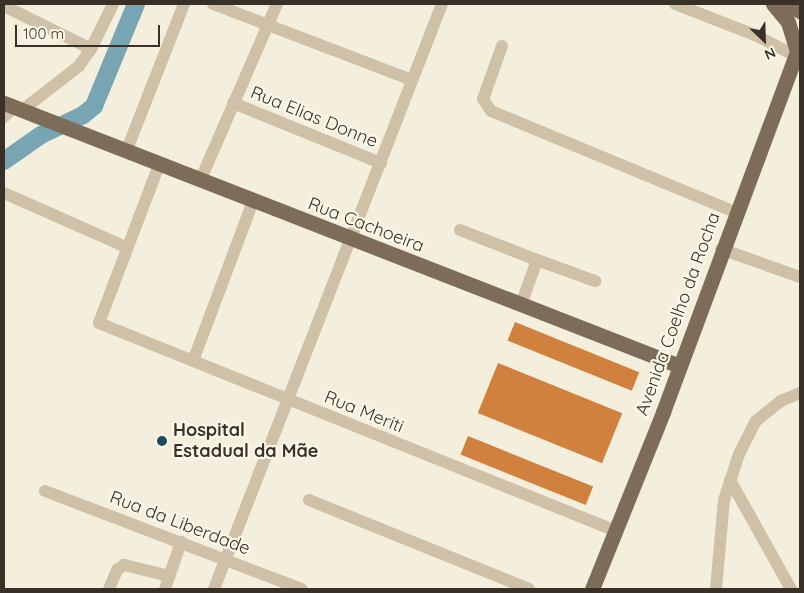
<!DOCTYPE html>
<html>
<head>
<meta charset="utf-8">
<style>
  body { margin:0 }
  #map { position:relative; width:804px; height:593px; overflow:hidden; background:#f4eedc; font-family:Quicksand,sans-serif }
  div>[style] { position:absolute }
  .river>* { height:18px; margin:-9px; padding:0 9px; transform-origin:9px; border-radius:9px; background:#78a5b4 }
  .building>* { inset:0; background:#d0813e; transform-origin:0 0 }
  .minor>* { height:12px; margin:-6px; padding:0 6px; transform-origin:6px; border-radius:6px; background:#cec1a7 }
  .major>* { height:15px; margin:-7.5px; padding:0 7.5px; transform-origin:7.5px; border-radius:7.5px; background:#7d6c58 }
  .dots>* { width:14px; height:14px; translate:-50% -50%; box-sizing:border-box; border:2px solid #fbf7e9; border-radius:50% }
  span { translate:-50% -50%; white-space:nowrap; text-align:center; line-height:1.15; -webkit-text-stroke:4.5px #fbf7e9; paint-order:stroke }
  .street-label { font-size:18px; color:#393128 }
  .poi-label { font-size:18px; color:#393128; font-weight:700 }
  .left { translate:0 -50%; text-align:left }
  .frame { position:absolute; inset:0; border:5px solid #393128; pointer-events:none }
  .north { position:absolute; left:739px; top:15px; width:50px; height:50px; -webkit-text-stroke:4px #fbf7e9; paint-order:stroke; rotate:156deg; font-size:14px; font-weight:700; line-height:20px; text-align:center; color:#393128 }
  .north::after { content:''; display:block; margin:auto; width:18px; height:22px; background:#393128; clip-path:polygon(50% 0,100% 100%,50% 72%,0 100%) }
  .scale { position:absolute; left:15px; top:25px; width:145px; height:22px; box-sizing:border-box; border:2px solid #393128; border-top:0; padding-left:6px; font-size:15px; line-height:18px; white-space:nowrap; color:#393128; -webkit-text-stroke:4px #fbf7e9; paint-order:stroke }
</style>
</head>
<body>
<div id="map">
  <div class="river">
    <div style="left:4px;top:161px;width:45px;rotate:-35.1deg"></div>
    <div style="left:41px;top:135px;width:47px;rotate:-25.5deg"></div>
    <div style="left:83px;top:115px;width:14px;rotate:-39deg"></div>
    <div style="left:94px;top:106px;width:110px;rotate:-67.6deg"></div>
  </div>
  <div class="building">
    <div style="left:515px;top:322px;width:134px;height:20px;rotate:22deg"></div>
    <div style="left:498px;top:363px;width:134px;height:54px;rotate:22deg"></div>
    <div style="left:468px;top:436px;width:135px;height:20px;rotate:22deg"></div>
  </div>
  <div class="minor">
    <div style="left:213px;top:4px;width:213px;rotate:20.9deg"></div>
    <div style="left:675px;top:4px;width:86px;rotate:21.2deg"></div>
    <div style="left:755px;top:35px;width:44px;rotate:27.1deg"></div>
    <div style="left:4px;top:6px;width:97px;rotate:26.3deg"></div>
    <div style="left:502px;top:46px;width:56px;rotate:109.7deg"></div>
    <div style="left:483px;top:99px;width:14px;rotate:56deg"></div>
    <div style="left:491px;top:111px;width:264px;rotate:22.5deg"></div>
    <div style="left:233px;top:103px;width:160px;rotate:22.1deg"></div>
    <div style="left:21px;top:111px;width:73px;rotate:-37.8deg"></div>
    <div style="left:79px;top:66px;width:21px;rotate:-55deg"></div>
    <div style="left:91px;top:49px;width:50px;rotate:-63.9deg"></div>
    <div style="left:4px;top:117px;width:13px;rotate:-45deg"></div>
    <div style="left:126px;top:152px;width:159px;rotate:-68.6deg"></div>
    <div style="left:159px;top:165px;width:169px;rotate:110.8deg"></div>
    <div style="left:99px;top:323px;width:557px;rotate:21.92deg"></div>
    <div style="left:200px;top:181px;width:193px;rotate:-66.5deg"></div>
    <div style="left:4px;top:193px;width:133px;rotate:23.9deg"></div>
    <div style="left:460px;top:230px;width:83px;rotate:21.3deg"></div>
    <div style="left:537px;top:260px;width:48px;rotate:109.6deg"></div>
    <div style="left:721px;top:249px;width:84px;rotate:19.5deg"></div>
    <div style="left:537px;top:260px;width:62px;rotate:19.9deg"></div>
    <div style="left:193px;top:361px;width:171px;rotate:-69.4deg"></div>
    <div style="left:730px;top:480px;width:125px;rotate:60.8deg"></div>
    <div style="left:45px;top:491px;width:275px;rotate:20.9deg"></div>
    <div style="left:309px;top:500px;width:237px;rotate:22deg"></div>
    <div style="left:109px;top:589px;width:21px;rotate:-67deg"></div>
    <div style="left:117px;top:570px;width:9px;rotate:-36deg"></div>
    <div style="left:124px;top:565px;width:46px;rotate:13.7deg"></div>
    <div style="left:165px;top:589px;width:50px;rotate:-71.2deg"></div>
    <div style="left:214px;top:589px;width:628px;rotate:-68.71deg"></div>
    <div style="left:716px;top:589px;width:89px;rotate:-84.9deg"></div>
    <div style="left:724px;top:500px;width:48px;rotate:-71.9deg"></div>
    <div style="left:739px;top:454px;width:37px;rotate:-63deg"></div>
    <div style="left:756px;top:421px;width:32px;rotate:-39deg"></div>
    <div style="left:781px;top:401px;width:21px;rotate:-23deg"></div>
  </div>
  <div class="major">
    <div style="left:773px;top:4px;width:23px;rotate:50deg"></div>
    <div style="left:788px;top:22px;width:28px;rotate:73deg"></div>
    <div style="left:786px;top:4px;width:16px;rotate:27deg"></div>
    <div style="left:4px;top:103px;width:725px;rotate:21.26deg"></div>
    <div style="left:592px;top:589px;width:191px;rotate:-68.1deg"></div>
    <div style="left:663px;top:412px;width:394px;rotate:-69.6deg"></div>
  </div>
  <div class="dots">
    <div style="left:162px;top:441px;background:#1a4b5f"></div>
  </div>
  <div class="street-label">
    <span style="left:314px;top:117px;rotate:22deg">Rua Elias Donne</span>
    <span style="left:366px;top:225px;rotate:21deg">Rua Cachoeira</span>
    <span style="left:678px;top:314px;rotate:-70deg">Avenida Coelho da Rocha</span>
    <span style="left:364px;top:412px;rotate:22deg">Rua Meriti</span>
    <span style="left:180px;top:523px;rotate:21deg">Rua da Liberdade</span>
  </div>
  <div class="poi-label">
    <span class="left" style="left:173px;top:441px">Hospital<br>Estadual da Mãe</span>
  </div>
  <div class="frame"></div>
  <div class="north">N</div>
  <div class="scale">100 m</div>
</div>
</body>
</html>
